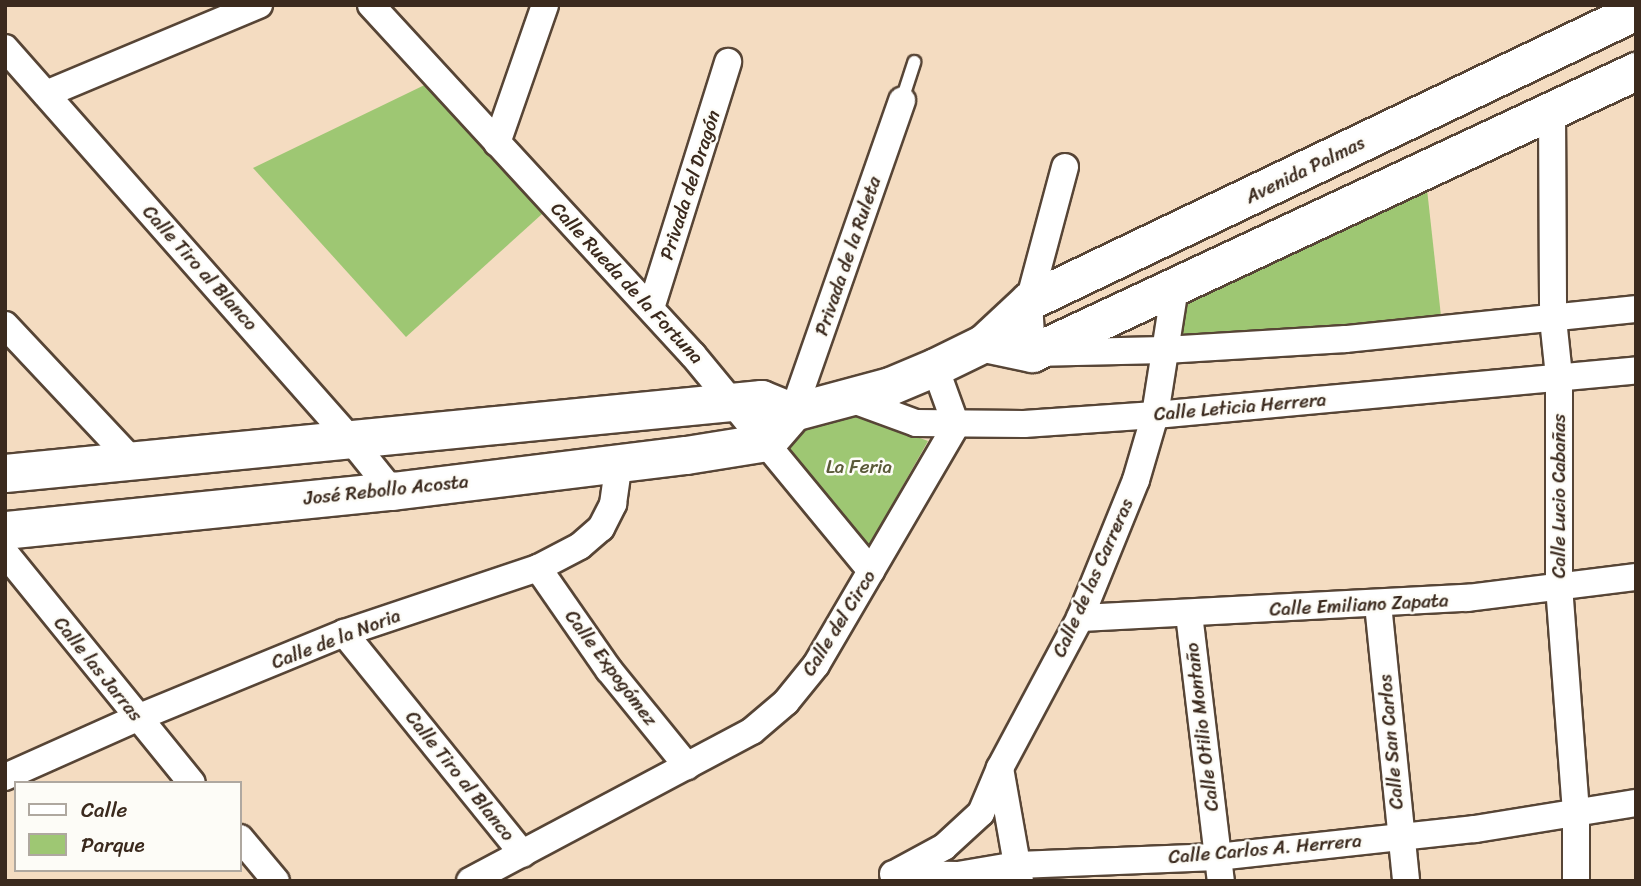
<!DOCTYPE html>
<html>
<head>
<meta charset="utf-8">
<style>
  body { margin:0 }
  #map { position:relative; width:1641px; height:886px; overflow:hidden; background:#f4dcc1; font-family:Sriracha,sans-serif }
  div>[style] { position:absolute }
  .green>* { inset:0; background:#9ec773 }
  .roads { filter:drop-shadow(2px 0 #574536) drop-shadow(-2px 0 #574536) drop-shadow(0 2px #574536) drop-shadow(0 -2px #574536) }
  .lane>* { height:12px; margin:-6px; padding:0 6px; transform-origin:6px; border-radius:6px; background:#fff }
  .street>* { height:26px; margin:-13px; padding:0 13px; transform-origin:13px; border-radius:13px; background:#fff }
  .secondary>* { height:37px; margin:-18.5px; padding:0 18.5px; transform-origin:18.5px; border-radius:18.5px; background:#fff }
  span { translate:-50% -50%; white-space:nowrap; text-align:center; line-height:1.15; -webkit-text-stroke:5px #fdfcf7; paint-order:stroke }
  .street-label { font-size:19px; color:#3b2a1e }
  .park-label { font-size:19px; color:#595938 }
  .frame { position:absolute; inset:0; border:7px solid #3b2a1e; pointer-events:none }
  .legend { position:absolute; left:14px; top:781px; width:228px; height:91px; box-sizing:border-box; background:#fdfcf7; border:2px solid #afa8a0; margin:0; padding:9px 12px; list-style:none; font-size:21px; color:#3b2a1e }
  .legend li { display:flex; align-items:center; gap:14px; height:35px }
  .legend b { width:35px; border:2px solid #afa8a0 }
</style>
</head>
<body>
<div id="map">
  <div class="green">
    <div style="clip-path:polygon(437px 79px,552px 205px,406px 337px,253px 168px)"></div>
    <div style="clip-path:polygon(1426px 180px,1441px 316px,1182px 338px,1182px 294px)"></div>
    <div style="clip-path:polygon(851px 412px,928px 441px,866px 551px,781px 444px,805px 421px)"></div>
  </div>
  <div class="roads">
    <div class="lane">
      <div style="left:902px;top:100px;width:40px;rotate:-72deg"></div>
    </div>
    <div class="street">
      <div style="left:371px;top:5px;width:476px;rotate:47.4deg"></div>
      <div style="left:693px;top:355px;width:280px;rotate:50.5deg"></div>
      <div style="left:5px;top:48px;width:523px;rotate:48.57deg"></div>
      <div style="left:351px;top:440px;width:65px;rotate:51.2deg"></div>
      <div style="left:46px;top:94px;width:231px;rotate:-22.7deg"></div>
      <div style="left:1552px;top:110px;width:209px;rotate:89.7deg"></div>
      <div style="left:1553px;top:319px;width:57px;rotate:84deg"></div>
      <div style="left:1559px;top:376px;width:210px;rotate:90deg"></div>
      <div style="left:1559px;top:586px;width:227px;rotate:85.7deg"></div>
      <div style="left:1576px;top:812px;width:69px;rotate:90deg"></div>
      <div style="left:497px;top:143px;width:146px;rotate:-70.8deg"></div>
      <div style="left:1065px;top:167px;width:139px;rotate:105deg"></div>
      <div style="left:1029px;top:301px;width:52px;rotate:86.7deg"></div>
      <div style="left:1032px;top:353px;width:133px;rotate:-1.3deg"></div>
      <div style="left:1165px;top:350px;width:181px;rotate:-3.5deg"></div>
      <div style="left:1346px;top:339px;width:292px;rotate:-5.9deg"></div>
      <div style="left:651px;top:308px;width:258px;rotate:-72.6deg"></div>
      <div style="left:5px;top:325px;width:184px;rotate:46.8deg"></div>
      <div style="left:848px;top:398px;width:72px;rotate:20.2deg"></div>
      <div style="left:916px;top:423px;width:108px;rotate:0.5deg"></div>
      <div style="left:1024px;top:424px;width:131px;rotate:-3.9deg"></div>
      <div style="left:1155px;top:415px;width:483px;rotate:-5.3deg"></div>
      <div style="left:793px;top:412px;width:330px;rotate:-70.7deg"></div>
      <div style="left:5px;top:553px;width:296px;rotate:50.9deg"></div>
      <div style="left:538px;top:568px;width:124px;rotate:55.2deg"></div>
      <div style="left:609px;top:670px;width:124px;rotate:50.9deg"></div>
      <div style="left:1378px;top:604px;width:278px;rotate:84.2deg"></div>
      <div style="left:1189px;top:614px;width:269px;rotate:83.2deg"></div>
      <div style="left:1080px;top:618px;width:388px;rotate:-3deg"></div>
      <div style="left:1467px;top:598px;width:170px;rotate:-7.1deg"></div>
      <div style="left:344px;top:633px;width:284px;rotate:51deg"></div>
      <div style="left:1000px;top:768px;width:115px;rotate:80deg"></div>
      <div style="left:5px;top:777px;width:145px;rotate:-24.1deg"></div>
      <div style="left:137px;top:718px;width:224px;rotate:-22.3deg"></div>
      <div style="left:344px;top:633px;width:205px;rotate:-18.5deg"></div>
      <div style="left:538px;top:568px;width:47px;rotate:-27.6deg"></div>
      <div style="left:580px;top:546px;width:28px;rotate:-41deg"></div>
      <div style="left:601px;top:528px;width:27px;rotate:-63deg"></div>
      <div style="left:613px;top:504px;width:42px;rotate:-81.9deg"></div>
      <div style="left:240px;top:838px;width:56px;rotate:50.1deg"></div>
      <div style="left:898px;top:872px;width:52px;rotate:-28.5deg"></div>
      <div style="left:944px;top:847px;width:50px;rotate:-42.6deg"></div>
      <div style="left:981px;top:813px;width:49px;rotate:-67.1deg"></div>
      <div style="left:1000px;top:768px;width:170px;rotate:-61.9deg"></div>
      <div style="left:1080px;top:618px;width:149px;rotate:-67.9deg"></div>
      <div style="left:1136px;top:480px;width:68px;rotate:-73.7deg"></div>
      <div style="left:1155px;top:415px;width:129px;rotate:-81.1deg"></div>
      <div style="left:893px;top:874px;width:65px;rotate:0.9deg"></div>
      <div style="left:958px;top:875px;width:61px;rotate:-9.5deg"></div>
      <div style="left:1018px;top:865px;width:199px;rotate:-2.3deg"></div>
      <div style="left:1217px;top:857px;width:260px;rotate:-6.2deg"></div>
      <div style="left:1475px;top:829px;width:163px;rotate:-9.2deg"></div>
      <div style="left:470px;top:881px;width:319px;rotate:-28deg"></div>
      <div style="left:752px;top:731px;width:45px;rotate:-40.5deg"></div>
      <div style="left:786px;top:702px;width:48px;rotate:-51deg"></div>
      <div style="left:816px;top:665px;width:278px;rotate:-59.7deg"></div>
      <div style="left:956px;top:425px;width:62px;rotate:-109.9deg"></div>
    </div>
    <div class="secondary">
      <div style="left:984px;top:343px;width:49px;rotate:11.8deg"></div>
      <div style="left:1032px;top:353px;width:667px;rotate:-25.03deg"></div>
      <div style="left:5px;top:473px;width:760px;rotate:-5.59deg"></div>
      <div style="left:761px;top:399px;width:35px;rotate:22deg"></div>
      <div style="left:5px;top:530px;width:389px;rotate:-5.8deg"></div>
      <div style="left:392px;top:491px;width:296px;rotate:-7deg"></div>
      <div style="left:686px;top:455px;width:82px;rotate:-9.1deg"></div>
      <div style="left:767px;top:442px;width:40px;rotate:-49deg"></div>
      <div style="left:793px;top:412px;width:100px;rotate:-15deg"></div>
      <div style="left:890px;top:386px;width:49px;rotate:-22.9deg"></div>
      <div style="left:935px;top:367px;width:55px;rotate:-26.1deg"></div>
      <div style="left:984px;top:343px;width:62px;rotate:-43deg"></div>
      <div style="left:1029px;top:301px;width:673px;rotate:-25.54deg"></div>
    </div>
  </div>
  <div class="street-label">
    <span style="left:1305px;top:170px;rotate:-26deg">Avenida Palmas</span>
    <span style="left:690px;top:185px;rotate:-72deg">Privada del Dragón</span>
    <span style="left:848px;top:256px;rotate:-71deg">Privada de la Ruleta</span>
    <span style="left:200px;top:268px;rotate:48deg">Calle Tiro al Blanco</span>
    <span style="left:627px;top:283px;rotate:47deg">Calle Rueda de la Fortuna</span>
    <span style="left:1240px;top:407px;rotate:-5deg">Calle Leticia Herrera</span>
    <span style="left:386px;top:490px;rotate:-6deg">José Rebollo Acosta</span>
    <span style="left:1559px;top:496px;rotate:-90deg">Calle Lucio Cabañas</span>
    <span style="left:1093px;top:578px;rotate:-66deg">Calle de las Carreras</span>
    <span style="left:1359px;top:605px;rotate:-3deg">Calle Emiliano Zapata</span>
    <span style="left:839px;top:623px;rotate:-58deg">Calle del Circo</span>
    <span style="left:336px;top:639px;rotate:-21deg">Calle de la Noria</span>
    <span style="left:611px;top:668px;rotate:53deg">Calle Expogómez</span>
    <span style="left:98px;top:669px;rotate:51deg">Calle las Jarras</span>
    <span style="left:1202px;top:727px;rotate:-97deg">Calle Otilio Montaño</span>
    <span style="left:1391px;top:742px;rotate:-95deg">Calle San Carlos</span>
    <span style="left:460px;top:776px;rotate:51deg">Calle Tiro al Blanco</span>
    <span style="left:1265px;top:849px;rotate:-5deg">Calle Carlos A. Herrera</span>
  </div>
  <div class="park-label">
    <span style="left:859px;top:467px">La Feria</span>
  </div>
  <div class="frame"></div>
  <ul class="legend">
  <li><b style="height:9px;background:#fff"></b>Calle</li>
  <li><b style="height:19px;background:#9ec773"></b>Parque</li>
  </ul>
</div>
</body>
</html>
